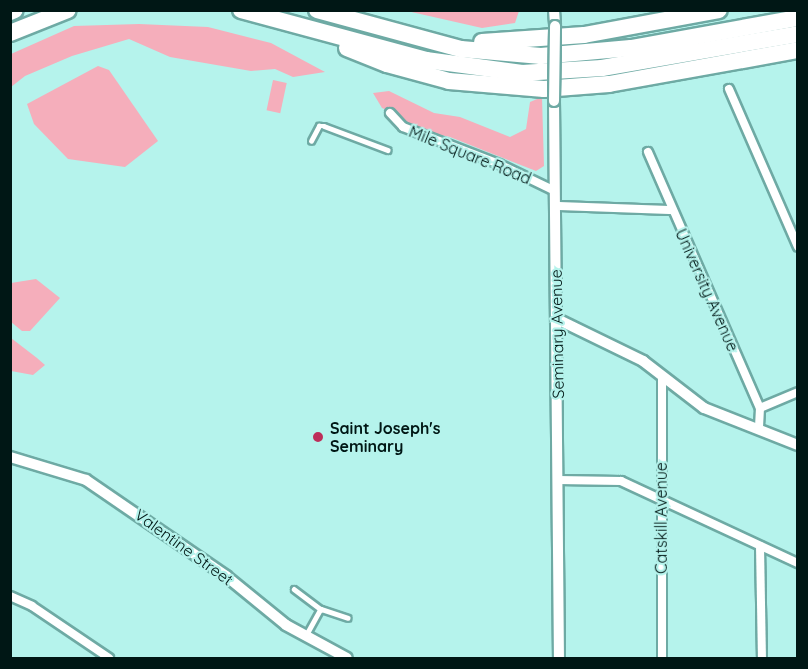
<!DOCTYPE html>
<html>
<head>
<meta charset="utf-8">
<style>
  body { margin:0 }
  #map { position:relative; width:808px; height:669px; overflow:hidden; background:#b5f3ec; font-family:Quicksand,sans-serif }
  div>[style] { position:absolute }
  .green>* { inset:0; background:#f5aebb; transform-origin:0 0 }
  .roads { filter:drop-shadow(2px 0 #6eaaa4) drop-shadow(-2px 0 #6eaaa4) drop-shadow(0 2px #6eaaa4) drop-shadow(0 -2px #6eaaa4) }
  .service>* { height:4.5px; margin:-2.25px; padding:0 2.25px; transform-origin:2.25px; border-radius:2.25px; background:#fff }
  .minor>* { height:8px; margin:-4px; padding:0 4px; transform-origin:4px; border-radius:4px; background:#fff }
  .tertiary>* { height:10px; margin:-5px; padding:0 5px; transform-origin:5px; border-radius:5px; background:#fff }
  .motorway>* { height:16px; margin:-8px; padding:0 8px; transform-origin:8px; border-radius:8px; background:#fff }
  .bridges { filter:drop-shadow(2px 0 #6eaaa4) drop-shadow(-2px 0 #6eaaa4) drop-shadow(0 2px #6eaaa4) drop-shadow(0 -2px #6eaaa4) }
  .tertiary-bridge>* { height:10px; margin:-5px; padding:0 5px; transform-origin:5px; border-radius:5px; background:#fff }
  .dots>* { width:16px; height:16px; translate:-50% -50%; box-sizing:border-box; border:3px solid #b5f3ec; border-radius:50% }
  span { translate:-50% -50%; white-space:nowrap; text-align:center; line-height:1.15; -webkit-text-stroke:4.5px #b5f3ec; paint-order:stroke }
  .street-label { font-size:16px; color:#001715 }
  .poi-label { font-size:16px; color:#001715; font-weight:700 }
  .left { translate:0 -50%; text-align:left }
  .frame { position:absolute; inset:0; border:12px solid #001715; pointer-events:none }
</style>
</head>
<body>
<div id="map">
  <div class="green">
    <div style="clip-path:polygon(407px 11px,519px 11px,515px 23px,482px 28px)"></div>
    <div style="clip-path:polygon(139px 24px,208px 27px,271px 43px,325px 72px,293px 77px,275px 69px,251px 71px,170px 57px,129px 39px,72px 56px,25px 76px,11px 87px,11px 54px,74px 26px)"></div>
    <div style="clip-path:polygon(98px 66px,109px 70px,158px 141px,125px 167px,68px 159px,34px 124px,27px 104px)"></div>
    <div style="left:273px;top:80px;width:14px;height:31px;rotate:12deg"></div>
    <div style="clip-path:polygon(389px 91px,434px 113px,460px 117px,510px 137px,526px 129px,530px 102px,542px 97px,544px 166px,536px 171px,450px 137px,414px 129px,397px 114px,382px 108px,373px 93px)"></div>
    <div style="clip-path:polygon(36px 279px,60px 298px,30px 331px,22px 331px,11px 322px,11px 283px)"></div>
    <div style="clip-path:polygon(11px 338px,37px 358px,45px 365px,33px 375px,11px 371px)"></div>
  </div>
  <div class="roads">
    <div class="service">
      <div style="left:311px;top:141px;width:17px;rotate:-62deg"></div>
      <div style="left:319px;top:126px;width:5px"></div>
      <div style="left:324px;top:126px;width:68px;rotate:20.6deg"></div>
      <div style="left:294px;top:589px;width:34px;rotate:37deg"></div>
      <div style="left:321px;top:609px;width:31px;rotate:119deg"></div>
      <div style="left:321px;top:609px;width:28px;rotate:18deg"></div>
    </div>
    <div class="minor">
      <div style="left:729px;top:89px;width:172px;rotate:66.4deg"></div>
      <div style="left:390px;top:113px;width:19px;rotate:47deg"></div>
      <div style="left:403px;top:127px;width:103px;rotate:21.1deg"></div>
      <div style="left:499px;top:164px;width:62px;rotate:25.7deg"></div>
      <div style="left:648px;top:152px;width:279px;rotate:66.4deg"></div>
      <div style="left:760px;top:408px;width:21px;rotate:93deg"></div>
      <div style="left:556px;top:206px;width:116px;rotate:2deg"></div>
      <div style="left:662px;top:378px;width:280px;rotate:90deg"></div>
      <div style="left:760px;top:408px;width:41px;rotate:-22.8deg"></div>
      <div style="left:558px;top:480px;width:63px;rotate:0.9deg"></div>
      <div style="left:621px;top:481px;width:195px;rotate:24.9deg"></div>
      <div style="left:760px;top:546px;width:112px;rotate:89deg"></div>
      <div style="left:10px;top:596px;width:24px;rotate:24deg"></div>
      <div style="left:32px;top:606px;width:93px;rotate:34deg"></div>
    </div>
    <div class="tertiary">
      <div style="left:554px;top:10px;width:16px;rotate:86deg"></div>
      <div style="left:554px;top:101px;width:557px;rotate:89.49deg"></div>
      <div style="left:557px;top:319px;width:96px;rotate:26deg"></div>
      <div style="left:643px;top:361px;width:77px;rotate:37.6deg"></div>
      <div style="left:704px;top:408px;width:101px;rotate:21.5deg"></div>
      <div style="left:10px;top:457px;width:79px;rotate:16.8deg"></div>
      <div style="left:86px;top:480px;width:170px;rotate:34.4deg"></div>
      <div style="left:226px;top:576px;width:77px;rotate:39.2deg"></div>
      <div style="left:286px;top:625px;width:69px;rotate:28.4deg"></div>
    </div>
    <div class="motorway">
      <div style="left:241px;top:10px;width:192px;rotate:15.1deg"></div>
      <div style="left:426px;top:60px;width:97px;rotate:7.7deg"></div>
      <div style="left:522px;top:73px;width:80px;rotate:-3.6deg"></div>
      <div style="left:602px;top:68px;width:199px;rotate:-9.8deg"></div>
      <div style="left:317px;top:10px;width:149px;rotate:15.2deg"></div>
      <div style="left:461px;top:49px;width:80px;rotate:5deg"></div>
      <div style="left:541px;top:56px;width:90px;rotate:-5.1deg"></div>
      <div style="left:631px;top:48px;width:170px;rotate:-10.2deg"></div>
      <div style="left:10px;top:12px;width:5px;rotate:-22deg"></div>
      <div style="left:10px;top:33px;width:62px;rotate:-21.6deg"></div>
      <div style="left:482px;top:42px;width:102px;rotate:-3.9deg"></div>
      <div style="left:584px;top:35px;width:137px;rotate:-10.5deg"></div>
      <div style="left:347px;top:48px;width:43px;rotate:21.8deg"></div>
      <div style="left:387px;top:64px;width:64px;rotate:15.3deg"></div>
      <div style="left:449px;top:81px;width:95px;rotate:4.8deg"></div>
      <div style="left:544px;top:89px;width:65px;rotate:-4.4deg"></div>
      <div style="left:609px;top:84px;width:192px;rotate:-10.2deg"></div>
    </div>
  </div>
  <div class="bridges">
    <div class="tertiary-bridge">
      <div style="left:554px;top:101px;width:75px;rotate:-89.2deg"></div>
    </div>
  </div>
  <div class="dots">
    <div style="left:318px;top:437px;background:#bd2e5a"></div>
  </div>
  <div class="street-label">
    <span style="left:470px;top:155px;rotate:22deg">Mile Square Road</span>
    <span style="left:707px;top:290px;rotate:66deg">University Avenue</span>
    <span style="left:557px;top:334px;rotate:-91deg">Seminary Avenue</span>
    <span style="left:661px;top:518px;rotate:-90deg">Catskill Avenue</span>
    <span style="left:184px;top:547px;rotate:36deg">Valentine Street</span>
  </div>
  <div class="poi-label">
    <span class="left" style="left:330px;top:437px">Saint Joseph's<br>Seminary</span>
  </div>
  <div class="frame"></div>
</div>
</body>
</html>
